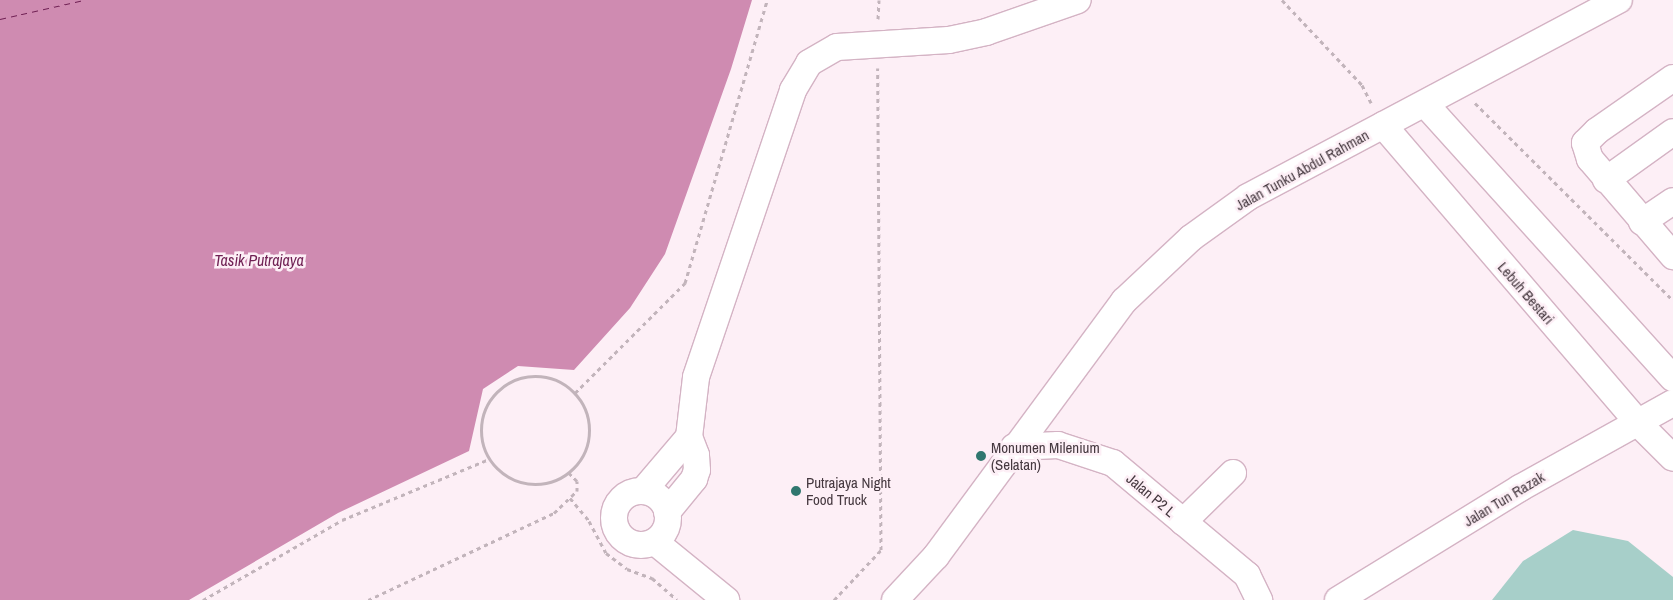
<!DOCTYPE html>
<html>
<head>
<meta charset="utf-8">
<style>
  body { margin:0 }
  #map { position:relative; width:1673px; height:600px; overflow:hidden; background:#fdeff6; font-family:"Archivo Narrow",sans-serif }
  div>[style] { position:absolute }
  .water>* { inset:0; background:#cf8bb1 }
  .ferry>* { height:1px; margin-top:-0.5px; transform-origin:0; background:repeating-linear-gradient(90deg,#702154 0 6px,transparent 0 11px) }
  .building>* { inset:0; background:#a7cfc9 }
  .path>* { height:3px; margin-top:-1.5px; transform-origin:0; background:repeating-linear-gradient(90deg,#c2b4bb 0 4px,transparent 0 8px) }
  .path>.ring { margin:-1.5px; padding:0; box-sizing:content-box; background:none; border:3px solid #c2b4bb; border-radius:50% }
  .roads { filter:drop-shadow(1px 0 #d4b3c4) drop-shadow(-1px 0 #d4b3c4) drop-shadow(0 1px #d4b3c4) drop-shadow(0 -1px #d4b3c4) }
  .minor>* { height:26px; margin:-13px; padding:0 13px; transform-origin:13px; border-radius:13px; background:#fff }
  .minor>.ring { margin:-13px; padding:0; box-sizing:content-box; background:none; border:26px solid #fff; border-radius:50% }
  .dots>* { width:14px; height:14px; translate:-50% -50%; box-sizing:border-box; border:2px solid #fdeff6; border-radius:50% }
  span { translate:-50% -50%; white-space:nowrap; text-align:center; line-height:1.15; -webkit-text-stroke:5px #fdeff6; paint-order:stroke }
  .street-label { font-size:15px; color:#45383f }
  .poi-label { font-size:15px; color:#45383f }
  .left { translate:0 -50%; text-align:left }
  .water-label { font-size:16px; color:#702154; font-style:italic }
</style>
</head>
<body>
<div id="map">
  <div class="water">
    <div style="clip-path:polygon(0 0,752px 0,731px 69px,665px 254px,630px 308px,574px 370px,518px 366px,483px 389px,469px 451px,338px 513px,189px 600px,0 600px)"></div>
  </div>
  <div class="ferry">
    <div style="left:0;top:19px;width:86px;rotate:-12.7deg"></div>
  </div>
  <div class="building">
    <div style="clip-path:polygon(1573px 530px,1628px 541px,1673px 577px,1673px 600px,1492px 600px,1523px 561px)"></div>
  </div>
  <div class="path">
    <div style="left:1282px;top:0;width:117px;rotate:46.7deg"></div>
    <div style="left:1362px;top:85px;width:20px;rotate:63deg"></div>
    <div style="left:878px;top:19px;width:19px;rotate:-87deg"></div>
    <div style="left:1475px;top:103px;width:279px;rotate:44.9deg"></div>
    <div class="ring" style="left:481px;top:376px;width:105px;height:105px"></div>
    <div style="left:575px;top:393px;width:156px;rotate:-45deg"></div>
    <div style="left:685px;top:283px;width:295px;rotate:-73.8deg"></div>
    <div style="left:570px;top:498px;width:30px;rotate:50deg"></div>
    <div style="left:589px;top:521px;width:36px;rotate:62deg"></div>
    <div style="left:606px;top:553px;width:26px;rotate:37deg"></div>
    <div style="left:627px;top:569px;width:27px;rotate:20deg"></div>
    <div style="left:652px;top:578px;width:33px;rotate:41deg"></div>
    <div style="left:203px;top:600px;width:160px;rotate:-29.9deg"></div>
    <div style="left:342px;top:520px;width:159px;rotate:-22.5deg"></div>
    <div style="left:368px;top:600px;width:205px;rotate:-25.1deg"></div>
    <div style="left:554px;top:513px;width:32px;rotate:-44deg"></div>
    <div style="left:577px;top:491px;width:10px;rotate:-90deg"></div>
    <div style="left:577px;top:481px;width:11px;rotate:-135deg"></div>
    <div style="left:834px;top:600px;width:69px;rotate:-46.8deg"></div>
    <div style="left:881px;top:550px;width:482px;rotate:-90.4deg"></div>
  </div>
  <div class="roads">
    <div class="minor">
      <div style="left:1673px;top:78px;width:93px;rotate:145.1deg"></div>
      <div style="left:1597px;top:131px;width:17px;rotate:135deg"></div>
      <div style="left:1585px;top:143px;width:17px;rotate:73deg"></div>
      <div style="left:1590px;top:159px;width:128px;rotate:49.4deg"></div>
      <div style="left:1426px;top:105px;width:368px;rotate:47.9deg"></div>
      <div style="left:1383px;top:125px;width:392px;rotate:49.4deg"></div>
      <div style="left:1638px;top:423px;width:49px;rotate:45deg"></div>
      <div style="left:1606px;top:180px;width:82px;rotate:-35.6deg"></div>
      <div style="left:1642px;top:222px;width:37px;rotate:-34deg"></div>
      <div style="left:1014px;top:447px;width:44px;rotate:-2.6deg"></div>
      <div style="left:1058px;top:445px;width:58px;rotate:18.1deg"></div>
      <div style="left:1113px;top:463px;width:175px;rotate:39.9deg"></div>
      <div style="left:1247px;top:575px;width:28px;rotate:64deg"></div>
      <div class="ring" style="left:614px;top:491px;width:28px;height:28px"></div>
      <div style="left:643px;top:491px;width:71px;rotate:-49.6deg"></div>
      <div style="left:667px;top:512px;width:43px;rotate:-50.7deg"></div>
      <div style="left:694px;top:479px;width:9px;rotate:-72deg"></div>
      <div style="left:697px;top:470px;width:15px;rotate:-94deg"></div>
      <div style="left:696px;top:455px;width:19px;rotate:-111deg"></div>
      <div style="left:689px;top:437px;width:60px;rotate:-83.3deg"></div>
      <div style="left:696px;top:377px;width:303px;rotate:-71.3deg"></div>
      <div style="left:793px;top:90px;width:31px;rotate:-59deg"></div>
      <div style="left:809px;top:63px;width:32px;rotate:-30deg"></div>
      <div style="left:837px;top:47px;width:112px;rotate:-3.6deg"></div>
      <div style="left:949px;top:40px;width:38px;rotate:-12deg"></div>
      <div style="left:986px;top:32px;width:97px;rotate:-19.2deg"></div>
      <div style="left:1183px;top:522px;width:70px;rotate:-44.4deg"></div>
      <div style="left:655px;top:542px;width:92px;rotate:39.2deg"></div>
      <div style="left:895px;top:600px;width:60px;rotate:-47deg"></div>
      <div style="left:936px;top:556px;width:317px;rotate:-53.6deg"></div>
      <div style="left:1124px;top:301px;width:92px;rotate:-43.2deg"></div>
      <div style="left:1191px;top:238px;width:70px;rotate:-35.7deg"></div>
      <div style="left:1248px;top:197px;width:420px;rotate:-28deg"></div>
      <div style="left:1338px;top:600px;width:214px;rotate:-31.6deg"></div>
      <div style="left:1520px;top:488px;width:175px;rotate:-29.1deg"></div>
    </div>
  </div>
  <div class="dots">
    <div style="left:981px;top:456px;background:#30776f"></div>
    <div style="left:796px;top:491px;background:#30776f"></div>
  </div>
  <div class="street-label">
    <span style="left:1302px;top:170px;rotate:-29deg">Jalan Tunku Abdul Rahman</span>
    <span style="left:1526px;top:293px;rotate:49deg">Lebuh Bestari</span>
    <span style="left:1151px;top:495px;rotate:40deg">Jalan P2 L</span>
    <span style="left:1504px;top:499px;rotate:-31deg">Jalan Tun Razak</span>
  </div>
  <div class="poi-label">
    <span class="left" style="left:991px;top:456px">Monumen Milenium<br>(Selatan)</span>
    <span class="left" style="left:806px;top:491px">Putrajaya Night<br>Food Truck</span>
  </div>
  <div class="water-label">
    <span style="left:259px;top:260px">Tasik Putrajaya</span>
  </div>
</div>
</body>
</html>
